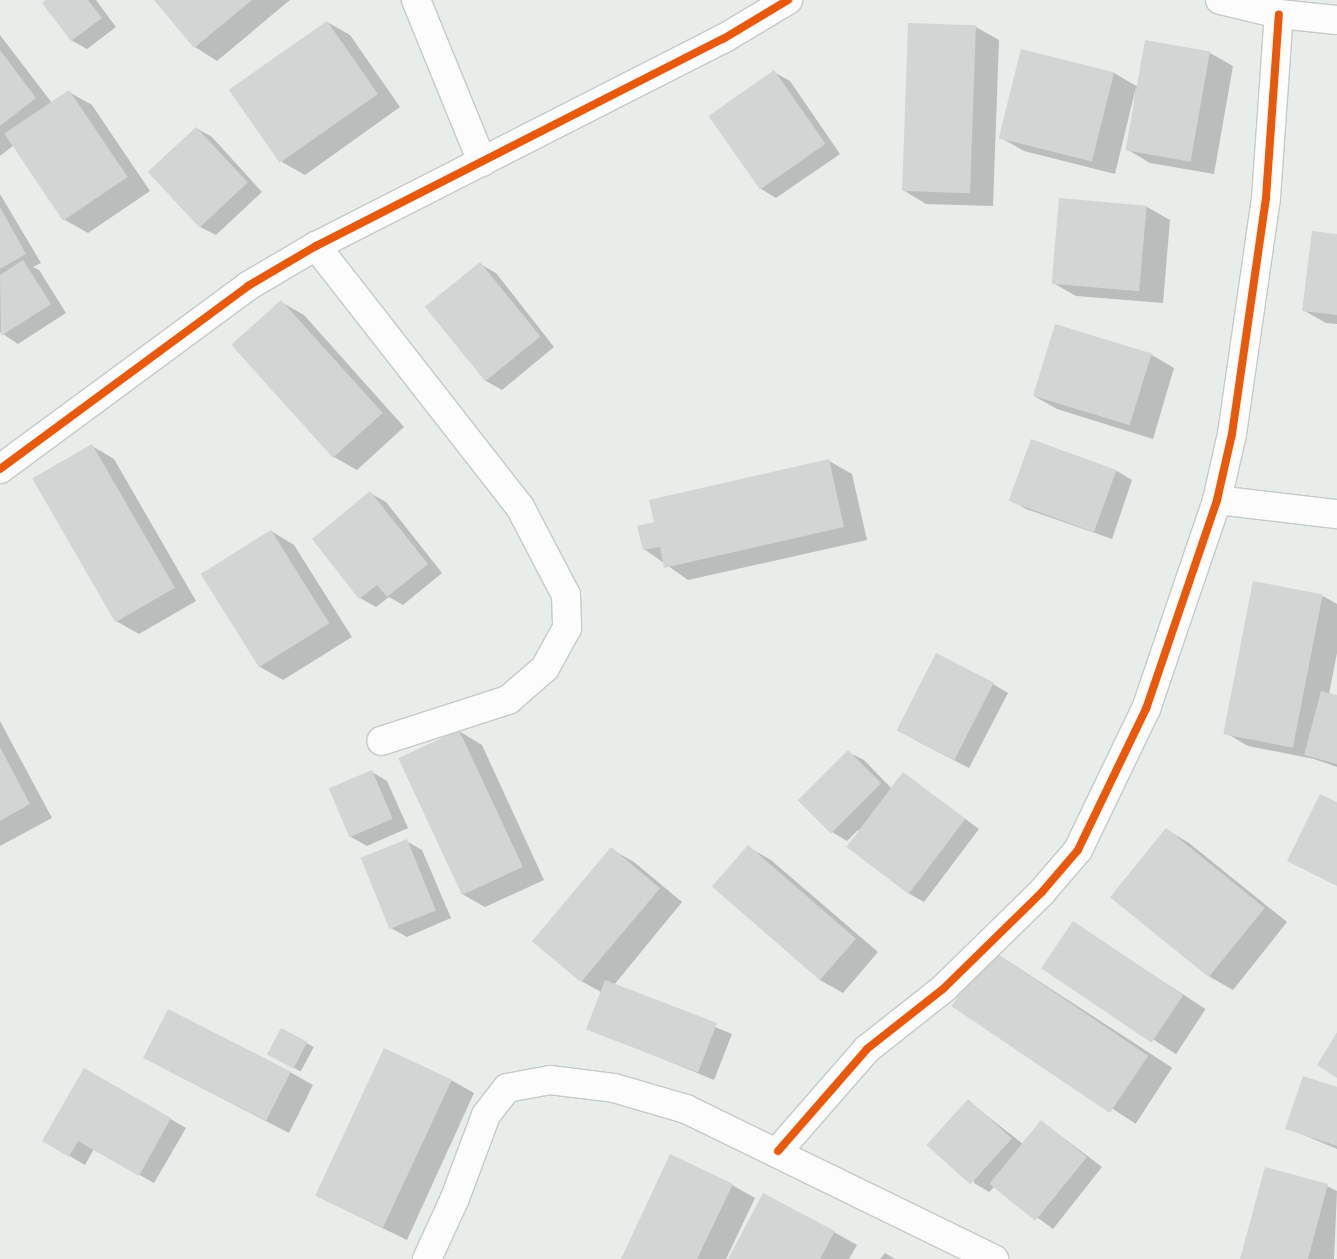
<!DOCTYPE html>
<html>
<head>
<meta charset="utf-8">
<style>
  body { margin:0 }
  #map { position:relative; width:1337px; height:1259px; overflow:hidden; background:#e8edea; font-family:"Exo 2",sans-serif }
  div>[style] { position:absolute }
  .shadow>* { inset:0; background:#0003; transform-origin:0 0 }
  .building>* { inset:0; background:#d1d5d3; transform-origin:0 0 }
  .roads { filter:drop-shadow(1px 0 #c5cac7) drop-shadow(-1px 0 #c5cac7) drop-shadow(0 1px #c5cac7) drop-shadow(0 -1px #c5cac7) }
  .minor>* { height:28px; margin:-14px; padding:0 14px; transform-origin:14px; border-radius:14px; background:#fcfcfc }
  .cycleway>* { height:8px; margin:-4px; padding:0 4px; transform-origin:4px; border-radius:4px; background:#e8590c }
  span { translate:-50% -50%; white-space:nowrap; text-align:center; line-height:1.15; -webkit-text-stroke:4px #f7faf9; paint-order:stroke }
</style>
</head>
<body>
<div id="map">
  <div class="shadow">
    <div style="clip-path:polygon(48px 0,96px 0,116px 27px,87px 49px,71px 40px)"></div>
    <div style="clip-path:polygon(156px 0,290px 0,217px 61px,195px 47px)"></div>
    <div style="clip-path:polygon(327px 22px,350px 35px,400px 107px,305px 175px,282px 162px)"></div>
    <div style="clip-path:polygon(976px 27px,999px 40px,993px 206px,926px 204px,903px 190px)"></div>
    <div style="clip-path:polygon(0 35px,52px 103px,69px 92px,92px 105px,150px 191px,88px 233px,65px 220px,14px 145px,0 156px)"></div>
    <div style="clip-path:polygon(1146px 41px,1210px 53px,1233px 66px,1214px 174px,1150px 163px,1128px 150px,1136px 87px,1115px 174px,1024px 151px,1001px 138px,1022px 50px,1114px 73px,1138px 87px)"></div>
    <div style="clip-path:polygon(774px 72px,790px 81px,840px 154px,776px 198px,761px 189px)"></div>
    <div style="clip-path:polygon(196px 128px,212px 137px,262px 192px,216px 235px,200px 227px)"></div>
    <div style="clip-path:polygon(0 194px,41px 263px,33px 267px,39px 270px,66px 313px,18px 344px,0 332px)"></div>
    <div style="clip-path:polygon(1060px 199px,1147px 207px,1170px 220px,1163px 303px,1076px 296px,1053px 283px)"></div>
    <div style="clip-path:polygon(1337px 235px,1337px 324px,1326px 323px,1303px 310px)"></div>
    <div style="clip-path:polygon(480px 264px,496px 273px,554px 347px,502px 390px,486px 381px)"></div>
    <div style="clip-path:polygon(281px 302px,304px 315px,404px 427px,357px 470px,334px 457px)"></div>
    <div style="clip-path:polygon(1152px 355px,1174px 368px,1153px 439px,1057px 409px,1034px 396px)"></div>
    <div style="clip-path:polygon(92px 446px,114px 459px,196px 601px,139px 634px,116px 621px,34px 479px)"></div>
    <div style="clip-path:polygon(829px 461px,852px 474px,867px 540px,688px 580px,644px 549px,656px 523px)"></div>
    <div style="clip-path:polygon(1117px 471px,1132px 480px,1112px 539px,1026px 509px,1011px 500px)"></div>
    <div style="clip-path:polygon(370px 493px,386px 502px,442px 573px,403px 605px,389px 597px,376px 607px,360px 598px,313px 539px)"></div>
    <div style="clip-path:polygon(271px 531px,294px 545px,352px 637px,283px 680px,260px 667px)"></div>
    <div style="clip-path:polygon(1323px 596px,1337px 604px,1337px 653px,1329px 694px,1337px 696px,1337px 767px,1314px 759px,1248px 746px,1226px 733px)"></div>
    <div style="clip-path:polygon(993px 684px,1008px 693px,969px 768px,913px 739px)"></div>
    <div style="clip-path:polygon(0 721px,52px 818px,0 846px)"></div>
    <div style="clip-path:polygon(459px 731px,482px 745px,544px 880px,485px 907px,462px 894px)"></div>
    <div style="clip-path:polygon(848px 752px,864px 760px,892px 789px,903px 773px,979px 829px,924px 902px,908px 893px,858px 830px,847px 841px,832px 832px)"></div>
    <div style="clip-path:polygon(372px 772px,387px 781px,408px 828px,367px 846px,351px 837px)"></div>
    <div style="clip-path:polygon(1167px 830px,1189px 843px,1287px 922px,1233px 990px,1210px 977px)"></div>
    <div style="clip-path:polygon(406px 841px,422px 850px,451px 918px,407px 937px,391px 928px)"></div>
    <div style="clip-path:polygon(748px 847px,771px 860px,878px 952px,843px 993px,820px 980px)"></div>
    <div style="clip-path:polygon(611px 849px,634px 862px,682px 902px,614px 985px,732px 1034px,714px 1080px,588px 1028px,601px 992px,583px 982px,534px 941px)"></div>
    <div style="left:1073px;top:923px;width:158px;height:54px;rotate:33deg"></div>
    <div style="left:991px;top:950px;width:216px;height:67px;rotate:33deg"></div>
    <div style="left:282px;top:1030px;width:36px;height:28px;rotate:28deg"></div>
    <div style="clip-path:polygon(84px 1069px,186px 1128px,154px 1183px,94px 1149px,85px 1165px,44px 1141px)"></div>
    <div style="clip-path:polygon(167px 1070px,290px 1072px,313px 1085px,289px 1133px)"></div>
    <div style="clip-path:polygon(451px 1080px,474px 1093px,407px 1240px,319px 1197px)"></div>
    <div style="clip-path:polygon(1337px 1089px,1337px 1149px,1287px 1128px)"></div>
    <div style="clip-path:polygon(968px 1101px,1023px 1144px,1041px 1121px,1102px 1167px,1053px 1229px,995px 1186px,989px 1192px,974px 1183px)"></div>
    <div style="clip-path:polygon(732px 1185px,755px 1198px,726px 1259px,622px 1259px)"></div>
    <div style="clip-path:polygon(1327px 1186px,1337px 1191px,1334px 1259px,1242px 1259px)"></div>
    <div style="clip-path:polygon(834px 1232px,857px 1245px,849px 1259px,730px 1259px)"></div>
    <div style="clip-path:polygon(885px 1253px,895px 1259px,880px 1259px)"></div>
  </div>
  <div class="building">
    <div style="clip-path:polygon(46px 0,88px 0,102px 18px,71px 41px,42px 3px)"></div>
    <div style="clip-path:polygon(154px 0,252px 0,194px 48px)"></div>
    <div style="left:327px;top:21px;width:89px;height:120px;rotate:55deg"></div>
    <div style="left:908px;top:23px;width:68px;height:168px;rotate:2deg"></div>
    <div style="left:1145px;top:40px;width:66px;height:112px;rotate:10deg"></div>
    <div style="left:1021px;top:49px;width:96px;height:92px;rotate:14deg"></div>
    <div style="clip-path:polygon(0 50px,36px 98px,0 126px)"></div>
    <div style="left:774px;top:70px;width:90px;height:80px;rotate:55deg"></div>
    <div style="left:69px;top:90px;width:105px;height:78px;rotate:56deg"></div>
    <div style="left:196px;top:127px;width:76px;height:66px;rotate:47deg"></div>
    <div style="left:1059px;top:198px;width:88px;height:86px;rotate:5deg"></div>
    <div style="clip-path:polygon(0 207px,26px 254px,0 269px)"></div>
    <div style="clip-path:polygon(1312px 231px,1337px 234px,1337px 315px,1302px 311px)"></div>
    <div style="clip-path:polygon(23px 260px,51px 304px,1px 336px,0 275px)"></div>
    <div style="left:480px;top:262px;width:96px;height:71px;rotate:51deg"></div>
    <div style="left:281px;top:300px;width:152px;height:67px;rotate:48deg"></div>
    <div style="left:1055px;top:324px;width:101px;height:75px;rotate:17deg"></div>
    <div style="left:1031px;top:439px;width:91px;height:66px;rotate:20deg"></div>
    <div style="left:92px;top:444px;width:166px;height:69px;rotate:60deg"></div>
    <div style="clip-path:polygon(829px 459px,844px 527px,664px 568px,660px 547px,643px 550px,637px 526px,654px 522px,649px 500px)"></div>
    <div style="clip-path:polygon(370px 491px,428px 564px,387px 597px,377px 585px,359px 599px,312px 539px)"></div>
    <div style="left:271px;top:530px;width:110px;height:83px;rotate:58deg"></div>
    <div style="left:1253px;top:581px;width:71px;height:156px;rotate:11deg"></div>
    <div style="left:936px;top:653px;width:65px;height:87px;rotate:27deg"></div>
    <div style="clip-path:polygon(1321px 691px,1337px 695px,1337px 764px,1304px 755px)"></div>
    <div style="left:459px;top:730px;width:151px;height:67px;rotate:65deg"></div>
    <div style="clip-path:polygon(0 747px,30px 804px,0 821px)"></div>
    <div style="left:848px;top:750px;width:47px;height:71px;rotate:45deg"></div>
    <div style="left:372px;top:770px;width:53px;height:47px;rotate:67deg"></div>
    <div style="left:903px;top:772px;width:78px;height:94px;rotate:37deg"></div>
    <div style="clip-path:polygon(1320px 794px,1337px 802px,1337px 886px,1287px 861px)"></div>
    <div style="left:1166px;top:828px;width:127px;height:89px;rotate:39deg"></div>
    <div style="left:407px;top:839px;width:77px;height:50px;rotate:68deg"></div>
    <div style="left:748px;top:845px;width:143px;height:55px;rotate:41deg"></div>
    <div style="left:611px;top:847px;width:64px;height:123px;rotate:40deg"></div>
    <div style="left:1073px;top:921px;width:133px;height:57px;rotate:34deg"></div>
    <div style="left:990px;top:949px;width:191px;height:69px;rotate:34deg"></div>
    <div style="left:605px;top:980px;width:120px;height:53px;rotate:21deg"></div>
    <div style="left:168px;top:1009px;width:138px;height:55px;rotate:27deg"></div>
    <div style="left:281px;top:1028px;width:30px;height:30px;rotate:28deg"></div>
    <div style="clip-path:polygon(1337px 1032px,1337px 1078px,1317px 1065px)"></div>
    <div style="left:384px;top:1048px;width:75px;height:163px;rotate:25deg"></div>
    <div style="clip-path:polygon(84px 1068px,171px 1118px,139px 1176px,78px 1141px,69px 1157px,42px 1141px)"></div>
    <div style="clip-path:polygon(1303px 1076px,1337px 1087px,1337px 1146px,1285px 1129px)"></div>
    <div style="left:968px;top:1099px;width:59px;height:62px;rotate:42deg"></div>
    <div style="left:1041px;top:1120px;width:59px;height:82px;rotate:39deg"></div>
    <div style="clip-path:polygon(670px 1154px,733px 1184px,697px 1259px,621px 1259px)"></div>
    <div style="clip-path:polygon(1265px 1167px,1328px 1184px,1308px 1259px,1240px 1259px)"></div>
    <div style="clip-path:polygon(763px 1193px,835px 1231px,820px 1259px,728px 1259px)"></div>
  </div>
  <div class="roads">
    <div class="minor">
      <div style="left:416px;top:0;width:175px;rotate:67.8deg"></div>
      <div style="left:1220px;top:0;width:61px;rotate:13.3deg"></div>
      <div style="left:1279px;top:14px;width:58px;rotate:5.9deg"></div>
      <div style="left:316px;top:246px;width:331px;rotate:52deg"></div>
      <div style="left:520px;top:507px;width:99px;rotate:62.4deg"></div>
      <div style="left:566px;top:595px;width:33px;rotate:88deg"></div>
      <div style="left:567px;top:628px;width:46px;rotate:118.8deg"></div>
      <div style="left:545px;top:668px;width:49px;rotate:139.1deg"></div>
      <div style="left:508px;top:700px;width:133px;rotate:162.1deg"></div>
      <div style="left:0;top:469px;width:308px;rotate:-36.4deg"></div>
      <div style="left:248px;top:286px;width:79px;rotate:-30.5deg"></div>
      <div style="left:316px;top:246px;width:457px;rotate:-27deg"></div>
      <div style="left:723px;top:39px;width:76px;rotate:-31deg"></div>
      <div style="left:1217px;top:500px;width:121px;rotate:6.7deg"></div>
      <div style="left:778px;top:1151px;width:135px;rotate:-48.9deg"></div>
      <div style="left:867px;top:1049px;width:97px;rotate:-38.3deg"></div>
      <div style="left:943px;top:989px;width:139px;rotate:-44.4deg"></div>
      <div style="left:1042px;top:892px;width:55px;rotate:-49.4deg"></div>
      <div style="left:1078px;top:850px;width:157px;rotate:-64.3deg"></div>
      <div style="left:1146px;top:709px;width:221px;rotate:-71.2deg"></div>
      <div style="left:1217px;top:500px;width:68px;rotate:-77.2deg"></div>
      <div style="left:1232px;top:434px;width:238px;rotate:-81.8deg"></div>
      <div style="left:1266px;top:198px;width:184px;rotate:-86deg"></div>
      <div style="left:427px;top:1259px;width:67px;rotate:-65.3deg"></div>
      <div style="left:455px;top:1198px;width:89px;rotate:-69.5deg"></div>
      <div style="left:486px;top:1115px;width:34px;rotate:-52deg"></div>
      <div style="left:507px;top:1088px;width:44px;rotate:-10.5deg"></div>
      <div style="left:550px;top:1080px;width:64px;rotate:7.1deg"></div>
      <div style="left:614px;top:1088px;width:75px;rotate:16.3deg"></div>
      <div style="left:686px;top:1109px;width:343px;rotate:26deg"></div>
    </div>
  </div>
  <div class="cycleway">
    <div style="left:0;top:469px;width:308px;rotate:-36.4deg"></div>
    <div style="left:248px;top:286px;width:79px;rotate:-30.5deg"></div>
    <div style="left:316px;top:246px;width:457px;rotate:-27deg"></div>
    <div style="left:723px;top:39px;width:76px;rotate:-31deg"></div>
    <div style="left:778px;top:1151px;width:135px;rotate:-48.9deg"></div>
    <div style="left:867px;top:1049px;width:97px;rotate:-38.3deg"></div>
    <div style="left:943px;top:989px;width:139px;rotate:-44.4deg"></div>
    <div style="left:1042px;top:892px;width:55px;rotate:-49.4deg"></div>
    <div style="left:1078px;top:850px;width:157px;rotate:-64.3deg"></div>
    <div style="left:1146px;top:709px;width:221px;rotate:-71.2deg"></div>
    <div style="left:1217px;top:500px;width:68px;rotate:-77.2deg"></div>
    <div style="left:1232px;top:434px;width:238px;rotate:-81.8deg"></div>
    <div style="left:1266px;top:198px;width:184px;rotate:-86deg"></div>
  </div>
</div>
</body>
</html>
